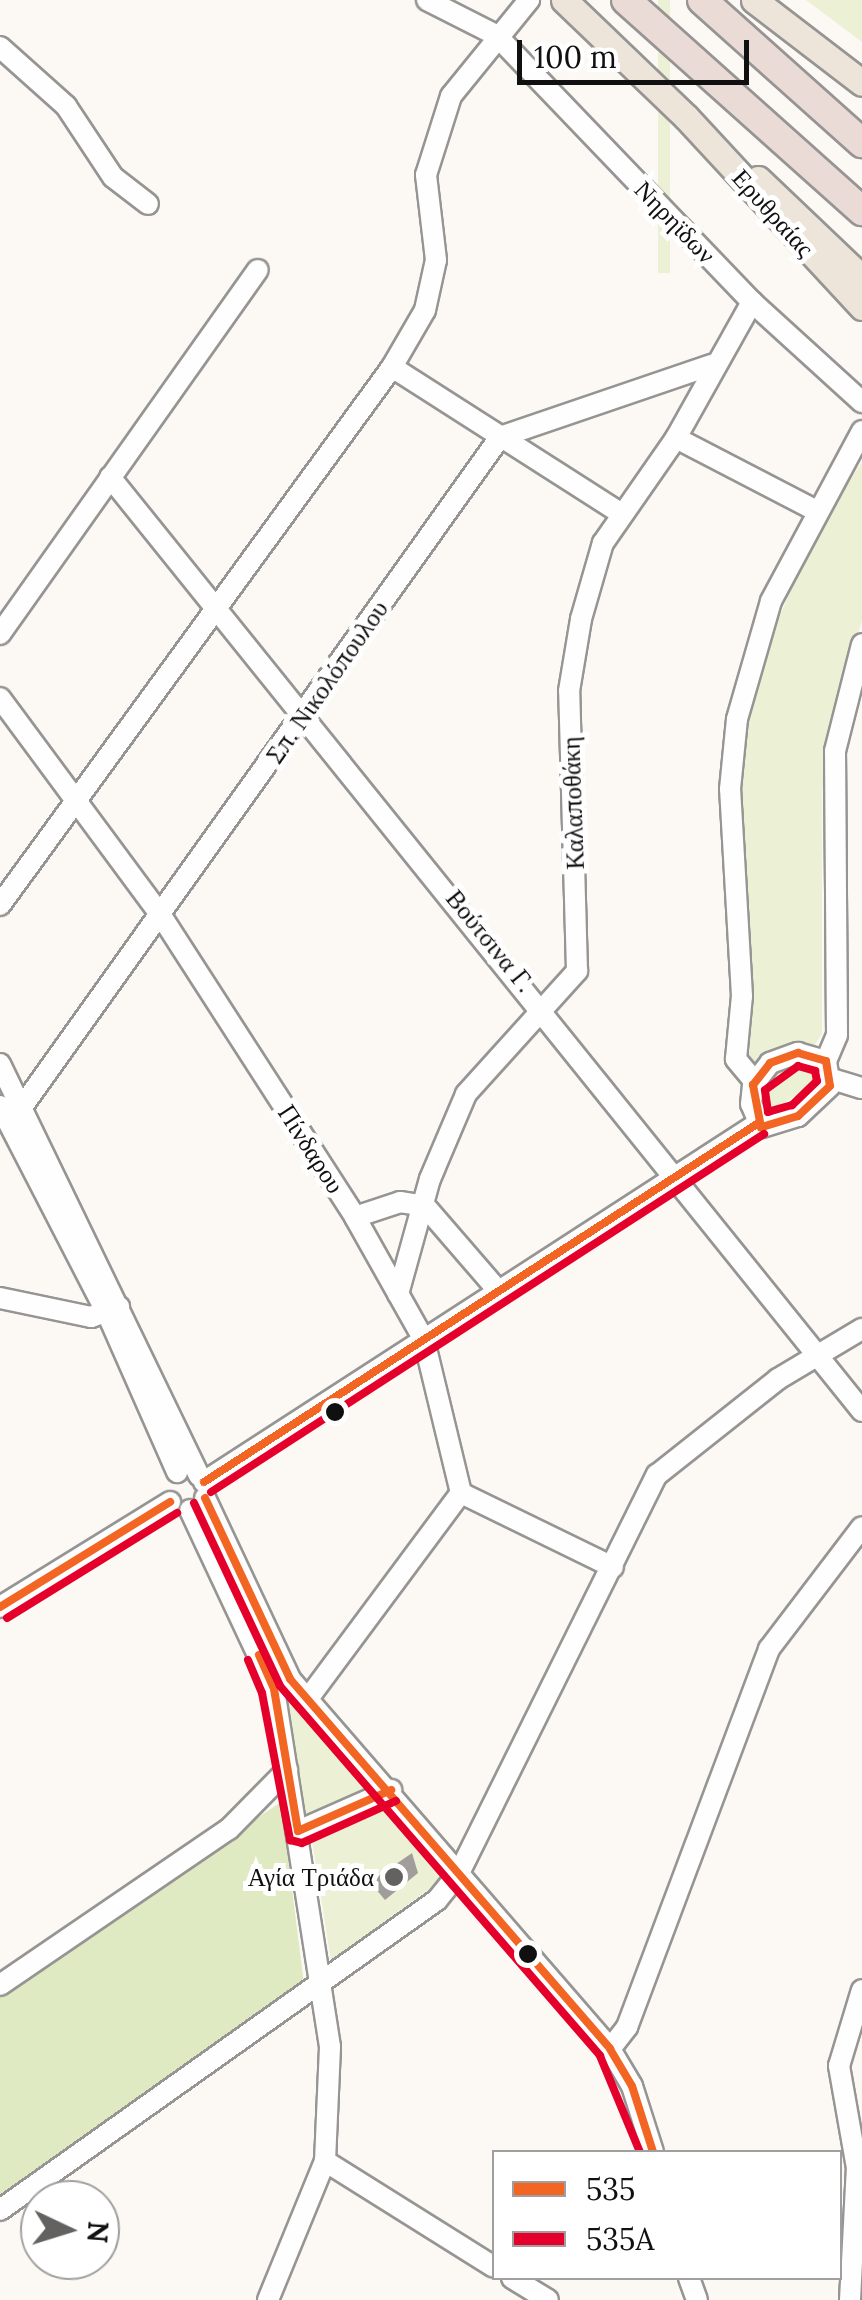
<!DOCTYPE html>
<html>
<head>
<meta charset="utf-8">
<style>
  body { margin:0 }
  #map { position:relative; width:862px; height:2300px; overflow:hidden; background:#fcf9f5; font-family:Lora,serif }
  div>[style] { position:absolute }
  .green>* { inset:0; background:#ecf1d5; transform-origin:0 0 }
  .forest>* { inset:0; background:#dfeac2 }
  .building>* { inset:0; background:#a09d9a }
  .roads { filter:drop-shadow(2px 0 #969593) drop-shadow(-2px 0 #969593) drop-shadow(0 2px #969593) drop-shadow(0 -2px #969593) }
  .minor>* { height:20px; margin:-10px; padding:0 10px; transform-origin:10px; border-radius:10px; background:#fffefe }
  .major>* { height:25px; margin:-12.5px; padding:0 12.5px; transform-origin:12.5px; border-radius:12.5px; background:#ede4da }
  .highway>* { height:28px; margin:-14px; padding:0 14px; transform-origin:14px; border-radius:14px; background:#eadbd6 }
  .bus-1>* { height:8px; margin:-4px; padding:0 4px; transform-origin:4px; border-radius:4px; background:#f26522 }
  .bus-2>* { height:8px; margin:-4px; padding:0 4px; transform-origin:4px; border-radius:4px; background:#e4002b }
  .dots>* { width:28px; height:28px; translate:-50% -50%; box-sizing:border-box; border:5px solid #fff; border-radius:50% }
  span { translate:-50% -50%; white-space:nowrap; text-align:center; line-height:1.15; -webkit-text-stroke:10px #fff; paint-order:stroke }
  .street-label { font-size:25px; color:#101010 }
  .poi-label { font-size:25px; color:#101010 }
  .right { translate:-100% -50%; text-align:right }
  .legend { position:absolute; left:492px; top:2150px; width:350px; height:130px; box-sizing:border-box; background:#fff; border:2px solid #9f9f9f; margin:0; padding:12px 18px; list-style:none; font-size:30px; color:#101010 }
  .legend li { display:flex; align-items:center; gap:20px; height:50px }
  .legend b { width:50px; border:2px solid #9f9f9f }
  .north { position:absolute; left:20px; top:2180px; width:100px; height:100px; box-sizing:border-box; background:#fff; border:2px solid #9f9f9f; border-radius:50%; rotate:94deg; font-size:28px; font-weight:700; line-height:40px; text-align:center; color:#101010 }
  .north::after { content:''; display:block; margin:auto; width:35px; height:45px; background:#636260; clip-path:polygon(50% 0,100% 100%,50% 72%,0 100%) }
  .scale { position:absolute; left:517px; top:40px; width:232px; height:45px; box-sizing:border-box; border:5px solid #101010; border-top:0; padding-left:12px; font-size:30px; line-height:35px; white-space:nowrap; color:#101010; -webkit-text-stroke:8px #fff; paint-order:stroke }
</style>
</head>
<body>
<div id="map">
  <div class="green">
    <div style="left:658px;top:0;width:12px;height:273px"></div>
    <div style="clip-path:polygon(806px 0,862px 0,862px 42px)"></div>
    <div style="clip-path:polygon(862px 462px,862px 621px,833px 711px,822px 792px,822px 1034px,812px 1049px,779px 1047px,756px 1070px,745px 1055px,741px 738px,766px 648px,818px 527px)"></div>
    <div style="clip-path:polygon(804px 1062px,819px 1067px,820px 1081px,763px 1115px,766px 1078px)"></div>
    <div style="clip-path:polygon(293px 1695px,376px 1787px,303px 1820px,284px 1703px)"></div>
    <div style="clip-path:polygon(389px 1808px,447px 1876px,331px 1961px,312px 1840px)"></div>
  </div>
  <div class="forest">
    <div style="clip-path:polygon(281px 1802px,304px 1984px,0 2200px,0 1993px)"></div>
  </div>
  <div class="building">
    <div style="clip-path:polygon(412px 1853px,418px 1873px,385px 1900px,370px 1882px)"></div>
  </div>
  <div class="roads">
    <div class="minor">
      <div style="left:427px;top:0;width:77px;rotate:26.9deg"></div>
      <div style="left:496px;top:35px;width:370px;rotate:46.2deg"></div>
      <div style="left:752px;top:302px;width:149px;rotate:42.3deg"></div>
      <div style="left:0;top:47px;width:89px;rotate:41.8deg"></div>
      <div style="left:66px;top:106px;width:85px;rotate:56.5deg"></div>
      <div style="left:113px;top:177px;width:44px;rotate:37.6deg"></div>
      <div style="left:392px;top:367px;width:271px;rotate:32.6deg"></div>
      <div style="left:676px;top:438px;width:157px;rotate:27.4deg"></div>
      <div style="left:110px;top:477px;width:1199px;rotate:51.16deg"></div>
      <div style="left:0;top:634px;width:446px;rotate:-54.7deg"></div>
      <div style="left:0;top:698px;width:269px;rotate:53.5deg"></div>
      <div style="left:160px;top:914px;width:360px;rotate:57.2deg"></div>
      <div style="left:355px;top:1217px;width:141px;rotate:60.7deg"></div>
      <div style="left:424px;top:1340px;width:157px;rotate:76.4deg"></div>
      <div style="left:0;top:905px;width:666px;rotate:-53.92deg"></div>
      <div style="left:392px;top:367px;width:66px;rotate:-59.9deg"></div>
      <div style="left:425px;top:310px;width:51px;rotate:-77.6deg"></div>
      <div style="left:436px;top:260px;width:86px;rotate:-96.7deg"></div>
      <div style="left:426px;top:175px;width:83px;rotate:-72.4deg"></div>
      <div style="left:451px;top:96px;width:124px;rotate:-50.9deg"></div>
      <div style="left:798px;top:1053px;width:29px;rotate:16deg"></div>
      <div style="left:826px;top:1061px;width:25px;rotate:81deg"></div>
      <div style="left:830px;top:1086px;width:44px;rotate:136.8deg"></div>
      <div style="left:798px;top:1116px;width:39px;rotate:163deg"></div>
      <div style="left:761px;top:1127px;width:25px;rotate:-113deg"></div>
      <div style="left:751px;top:1104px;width:19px;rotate:-84deg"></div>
      <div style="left:753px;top:1085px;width:28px;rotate:-52deg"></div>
      <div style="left:770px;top:1063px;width:30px;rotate:-20deg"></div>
      <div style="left:826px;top:1061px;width:28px;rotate:-67deg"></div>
      <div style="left:837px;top:1035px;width:284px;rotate:-90.4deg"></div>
      <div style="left:835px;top:751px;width:110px;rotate:-75.8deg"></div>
      <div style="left:0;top:1064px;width:457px;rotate:64.2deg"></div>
      <div style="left:832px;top:1079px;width:31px;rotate:17deg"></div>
      <div style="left:755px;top:1082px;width:30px;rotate:-130deg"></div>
      <div style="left:736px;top:1059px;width:63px;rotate:-84.6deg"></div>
      <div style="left:742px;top:996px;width:207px;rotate:-93.3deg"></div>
      <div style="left:730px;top:789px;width:70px;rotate:-84.3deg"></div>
      <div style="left:737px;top:719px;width:123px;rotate:-73.9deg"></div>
      <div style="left:771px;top:601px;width:193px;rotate:-61.8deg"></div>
      <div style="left:0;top:1106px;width:233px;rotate:62.7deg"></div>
      <div style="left:107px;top:1313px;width:174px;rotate:66.2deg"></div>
      <div style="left:22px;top:1107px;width:823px;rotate:-54.49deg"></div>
      <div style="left:500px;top:437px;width:224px;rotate:-18.8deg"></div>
      <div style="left:355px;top:1217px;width:47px;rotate:-18.4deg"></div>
      <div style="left:400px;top:1202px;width:25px;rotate:9deg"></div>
      <div style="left:425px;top:1206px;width:115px;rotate:49.2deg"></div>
      <div style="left:398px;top:1294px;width:119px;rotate:-74.5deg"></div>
      <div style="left:430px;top:1179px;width:92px;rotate:-67deg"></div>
      <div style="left:466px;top:1094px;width:166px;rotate:-47.9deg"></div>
      <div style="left:577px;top:971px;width:280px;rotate:-91.6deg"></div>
      <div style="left:569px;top:691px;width:73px;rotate:-80.5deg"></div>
      <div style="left:581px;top:619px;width:79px;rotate:-73.9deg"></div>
      <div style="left:603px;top:543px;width:128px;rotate:-55.2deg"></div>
      <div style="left:676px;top:438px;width:156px;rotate:-60.8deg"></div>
      <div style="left:0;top:1298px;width:93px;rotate:11.8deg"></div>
      <div style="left:91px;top:1317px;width:30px;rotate:-20deg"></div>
      <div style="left:204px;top:1482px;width:659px;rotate:-32.92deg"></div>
      <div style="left:461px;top:1493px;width:169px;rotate:26deg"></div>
      <div style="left:205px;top:1498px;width:200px;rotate:64.8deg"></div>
      <div style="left:290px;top:1679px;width:489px;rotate:49.1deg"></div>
      <div style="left:610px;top:2049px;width:43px;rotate:59.3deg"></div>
      <div style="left:632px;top:2086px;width:69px;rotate:72.3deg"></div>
      <div style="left:190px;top:1510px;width:198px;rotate:64.9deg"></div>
      <div style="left:274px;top:1689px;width:362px;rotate:81.1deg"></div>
      <div style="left:330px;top:2047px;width:114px;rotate:92.5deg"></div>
      <div style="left:325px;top:2161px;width:150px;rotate:112.3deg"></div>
      <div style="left:0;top:1607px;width:200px;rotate:-31.7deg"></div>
      <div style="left:307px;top:1700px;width:258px;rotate:-53.4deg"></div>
      <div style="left:298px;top:1831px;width:102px;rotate:-23.8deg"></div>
      <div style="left:0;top:1985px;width:277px;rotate:-34.3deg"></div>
      <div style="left:229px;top:1829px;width:83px;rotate:-45.5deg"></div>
      <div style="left:610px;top:2049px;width:28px;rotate:-52deg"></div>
      <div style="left:627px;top:2027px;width:404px;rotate:-69.4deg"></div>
      <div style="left:769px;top:1649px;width:153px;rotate:-52.7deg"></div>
      <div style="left:325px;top:2161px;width:199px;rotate:32.1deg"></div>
      <div style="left:0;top:2210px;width:536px;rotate:-35.35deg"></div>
      <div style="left:437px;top:1900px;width:35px;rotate:-51deg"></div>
      <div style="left:459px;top:1873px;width:445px;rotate:-63.6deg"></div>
      <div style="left:657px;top:1475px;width:154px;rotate:-38.4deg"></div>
      <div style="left:778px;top:1379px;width:98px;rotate:-30.8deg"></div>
      <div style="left:512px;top:2278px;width:42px;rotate:31.4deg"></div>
      <div style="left:689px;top:2278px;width:23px;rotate:70deg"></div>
      <div style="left:850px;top:2300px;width:132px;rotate:-87deg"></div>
      <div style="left:857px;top:2168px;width:104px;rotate:-100deg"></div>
      <div style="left:839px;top:2066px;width:79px;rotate:-73.2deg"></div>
    </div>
    <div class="major">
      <div style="left:564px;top:0;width:169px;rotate:43.8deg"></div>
      <div style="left:686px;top:117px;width:259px;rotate:47.2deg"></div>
      <div style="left:754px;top:0;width:136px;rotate:37.5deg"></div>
      <div style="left:758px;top:179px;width:144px;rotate:43.6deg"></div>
    </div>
    <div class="highway">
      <div style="left:626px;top:0;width:317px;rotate:41.8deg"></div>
      <div style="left:702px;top:0;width:215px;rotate:41.8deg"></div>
    </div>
  </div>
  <div class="bus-1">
    <div style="left:798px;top:1053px;width:29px;rotate:16deg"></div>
    <div style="left:826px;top:1061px;width:25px;rotate:81deg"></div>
    <div style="left:830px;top:1086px;width:44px;rotate:136.8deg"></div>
    <div style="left:798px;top:1116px;width:39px;rotate:163deg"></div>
    <div style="left:761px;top:1127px;width:43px;rotate:-100.8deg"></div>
    <div style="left:753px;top:1085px;width:28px;rotate:-52deg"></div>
    <div style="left:770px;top:1063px;width:30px;rotate:-20deg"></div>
    <div style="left:204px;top:1482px;width:659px;rotate:-32.92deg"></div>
    <div style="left:205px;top:1498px;width:200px;rotate:64.8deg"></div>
    <div style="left:290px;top:1679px;width:489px;rotate:49.1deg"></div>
    <div style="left:610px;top:2049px;width:43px;rotate:59.3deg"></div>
    <div style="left:632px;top:2086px;width:69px;rotate:72.3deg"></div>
    <div style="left:0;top:1607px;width:200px;rotate:-31.7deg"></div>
    <div style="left:259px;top:1655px;width:37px;rotate:66deg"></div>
    <div style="left:274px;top:1689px;width:144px;rotate:80.4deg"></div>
    <div style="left:298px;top:1831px;width:102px;rotate:-23.8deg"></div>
  </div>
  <div class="bus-2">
    <div style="left:798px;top:1066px;width:18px;rotate:16deg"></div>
    <div style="left:815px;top:1071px;width:10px;rotate:79deg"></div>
    <div style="left:817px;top:1081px;width:35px;rotate:136deg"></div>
    <div style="left:792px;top:1105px;width:25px;rotate:164deg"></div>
    <div style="left:768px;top:1112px;width:22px;rotate:-98deg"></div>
    <div style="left:765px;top:1090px;width:41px;rotate:-36deg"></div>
    <div style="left:211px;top:1492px;width:659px;rotate:-32.92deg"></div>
    <div style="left:194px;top:1503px;width:202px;rotate:64.8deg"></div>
    <div style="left:280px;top:1686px;width:489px;rotate:49.1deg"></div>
    <div style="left:600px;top:2056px;width:104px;rotate:67.4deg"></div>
    <div style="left:7px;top:1618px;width:200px;rotate:-31.7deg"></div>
    <div style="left:248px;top:1660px;width:36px;rotate:67deg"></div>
    <div style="left:262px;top:1693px;width:150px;rotate:79.2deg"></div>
    <div style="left:290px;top:1840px;width:12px;rotate:14deg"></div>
    <div style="left:302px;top:1843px;width:103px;rotate:-24.1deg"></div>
  </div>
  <div class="dots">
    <div style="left:335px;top:1412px;background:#101010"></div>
    <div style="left:394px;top:1877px;background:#636260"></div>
    <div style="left:528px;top:1954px;background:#101010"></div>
  </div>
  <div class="street-label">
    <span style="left:773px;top:213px;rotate:48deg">Ερυθραίας</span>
    <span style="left:675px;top:222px;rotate:46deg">Νηρηϊδων</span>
    <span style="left:327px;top:682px;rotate:-55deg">Σπ. Νικολόπουλου</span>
    <span style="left:573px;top:803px;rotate:-92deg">Καλαποθάκη</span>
    <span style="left:490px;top:941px;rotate:51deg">Βούτσινα Γ.</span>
    <span style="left:311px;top:1149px;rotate:57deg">Πίνδαρου</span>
  </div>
  <div class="poi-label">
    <span class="right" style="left:374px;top:1877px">Αγία Τριάδα</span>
  </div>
  <ul class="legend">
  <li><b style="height:12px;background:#f26522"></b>535</li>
  <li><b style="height:12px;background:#e4002b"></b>535A</li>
  </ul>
  <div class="north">N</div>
  <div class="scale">100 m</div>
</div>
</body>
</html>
